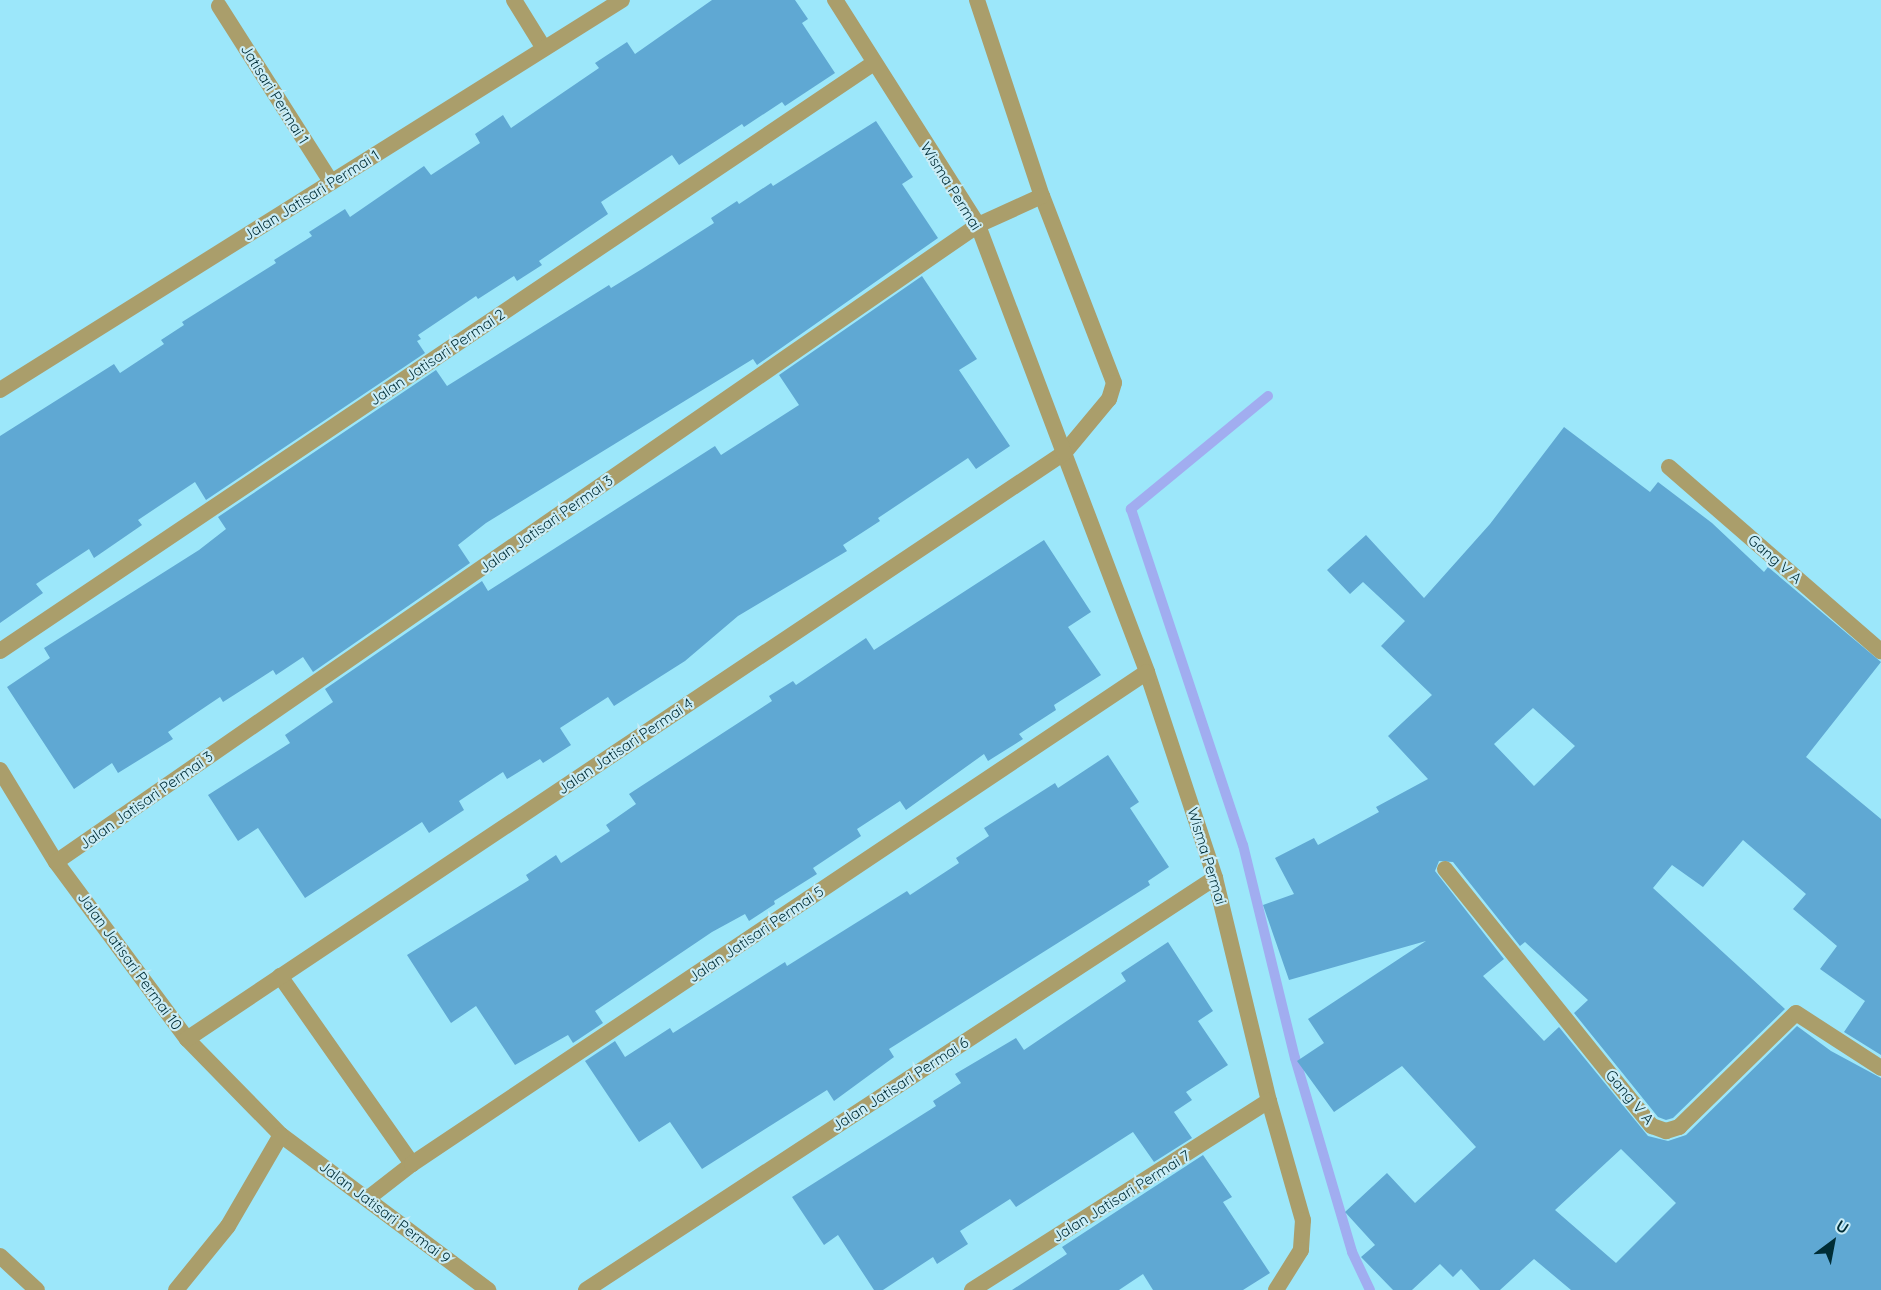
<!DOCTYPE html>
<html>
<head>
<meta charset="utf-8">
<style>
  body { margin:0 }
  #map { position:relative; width:1881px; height:1290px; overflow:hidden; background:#9ce7fa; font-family:Quicksand,sans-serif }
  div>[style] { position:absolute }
  .stream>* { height:10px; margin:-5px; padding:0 5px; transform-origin:5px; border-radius:5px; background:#a1adf0 }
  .building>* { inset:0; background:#5fa8d3 }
  .minor>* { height:16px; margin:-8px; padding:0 8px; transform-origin:8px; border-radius:8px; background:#aa9e6b }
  span { translate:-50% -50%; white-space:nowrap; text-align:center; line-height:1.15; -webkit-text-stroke:4.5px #caedf7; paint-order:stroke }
  .street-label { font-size:15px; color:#002d36 }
  .north { position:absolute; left:1803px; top:1212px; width:60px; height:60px; -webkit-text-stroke:4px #caedf7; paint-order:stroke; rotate:32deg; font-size:16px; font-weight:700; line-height:24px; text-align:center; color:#002d36 }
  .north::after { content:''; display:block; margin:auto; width:21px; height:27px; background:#002d36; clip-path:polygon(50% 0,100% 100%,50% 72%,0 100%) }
</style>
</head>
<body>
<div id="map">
  <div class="stream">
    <div style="left:1268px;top:396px;width:178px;rotate:140.5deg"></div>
    <div style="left:1131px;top:509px;width:354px;rotate:71.6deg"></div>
    <div style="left:1243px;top:845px;width:219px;rotate:76.3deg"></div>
    <div style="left:1295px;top:1058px;width:202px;rotate:73.6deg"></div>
    <div style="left:1352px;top:1252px;width:42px;rotate:64.7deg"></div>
  </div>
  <div class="building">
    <div style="clip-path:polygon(712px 0,795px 0,808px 19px,802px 23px,835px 73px,785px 106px,782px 102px,744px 127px,742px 124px,679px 165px,672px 155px,601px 202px,608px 214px,539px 261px,542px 265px,517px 281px,514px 276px,478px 299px,476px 296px,418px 335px,421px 339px,417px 341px,425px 353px,206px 500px,195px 482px,138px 520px,142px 525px,94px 558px,89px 549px,36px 584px,43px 593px,0 623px,0 436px,114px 364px,120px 373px,164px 344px,161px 340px,184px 325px,182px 322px,276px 263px,274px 260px,312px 236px,309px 232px,345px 209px,350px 217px,424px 166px,431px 175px,480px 143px,475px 134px,503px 115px,511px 128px,599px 68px,595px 63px,627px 42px,635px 54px)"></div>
    <div style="clip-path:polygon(876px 121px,913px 177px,902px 184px,938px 238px,757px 365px,753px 359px,486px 523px,458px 545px,470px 563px,313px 672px,303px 657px,276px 675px,273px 670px,223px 702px,220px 697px,168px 732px,173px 739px,118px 773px,112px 763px,74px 789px,7px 687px,50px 658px,44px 648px,199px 550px,226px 529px,218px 517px,436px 370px,447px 386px,609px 285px,611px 288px,642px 269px,714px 223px,711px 218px,737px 201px,739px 204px,771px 183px,773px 186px)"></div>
    <div style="clip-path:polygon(922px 276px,977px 359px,959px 370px,1010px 446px,976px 469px,968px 458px,878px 518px,880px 521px,843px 545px,847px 551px,738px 616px,685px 661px,614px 706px,608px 697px,560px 728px,571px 745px,543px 763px,540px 759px,507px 779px,503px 772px,459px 801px,464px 810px,429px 833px,422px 822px,305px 898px,258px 828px,238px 841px,208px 795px,290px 743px,285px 735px,333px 702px,325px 689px,482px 581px,488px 591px,715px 446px,721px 455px,799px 405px,779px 375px)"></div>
    <div style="clip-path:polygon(evenodd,1564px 427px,1650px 492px,1658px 482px,1712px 523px,1764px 572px,1768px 567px,1881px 662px,1806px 757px,1881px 819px,1881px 1055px,1844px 1032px,1865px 1001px,1820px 969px,1837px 946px,1793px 909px,1806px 894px,1743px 840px,1703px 887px,1672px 865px,1653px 888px,1785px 1009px,1673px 1118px,1666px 1120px,1658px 1117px,1574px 1013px,1588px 1000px,1525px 942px,1520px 946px,1453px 862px,1439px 861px,1435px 871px,1504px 959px,1483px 976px,1544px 1041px,1559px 1027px,1648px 1136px,1668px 1141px,1686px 1135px,1797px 1026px,1831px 1051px,1881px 1078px,1881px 1290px,1571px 1290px,1534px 1259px,1500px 1290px,1480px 1290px,1461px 1269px,1453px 1277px,1440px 1264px,1412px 1290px,1393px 1290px,1361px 1257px,1375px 1245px,1345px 1212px,1387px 1173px,1415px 1203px,1476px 1147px,1402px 1066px,1334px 1112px,1297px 1061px,1324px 1043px,1308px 1019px,1426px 941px,1289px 980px,1263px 905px,1294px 894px,1275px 858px,1314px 838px,1318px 845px,1379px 812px,1376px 807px,1428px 779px,1388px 736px,1432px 695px,1381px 646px,1405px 621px,1363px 582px,1350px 594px,1327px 570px,1366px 535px,1424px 598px,1490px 524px,1564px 427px,1533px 708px,1575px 746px,1534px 786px,1494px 744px,1533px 708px,1564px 427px,1621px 1149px,1676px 1203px,1616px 1263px,1555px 1210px,1621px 1149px)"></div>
    <div style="clip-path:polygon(1044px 540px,1091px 612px,1068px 627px,1101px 675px,1054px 705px,1056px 710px,1019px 734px,1023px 739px,988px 761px,984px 754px,906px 810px,900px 801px,857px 829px,861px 836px,813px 868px,817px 874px,774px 901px,775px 904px,749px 921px,745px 914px,712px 932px,595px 1011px,603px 1023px,573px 1043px,568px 1035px,515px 1065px,476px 1006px,451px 1023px,407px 955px,529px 880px,526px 875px,556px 855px,561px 863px,610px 831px,606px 825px,636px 804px,629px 794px,772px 701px,769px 696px,793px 681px,796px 685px,866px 638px,874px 650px)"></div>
    <div style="clip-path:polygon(1108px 755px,1139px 802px,1130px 808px,1169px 867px,1148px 881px,1150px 885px,889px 1049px,894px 1057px,834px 1101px,827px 1090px,702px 1169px,670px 1122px,639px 1142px,585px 1061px,615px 1041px,625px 1057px,670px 1028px,673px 1033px,785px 962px,787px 966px,907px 891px,910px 895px,959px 863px,956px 858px,989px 836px,984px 828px,1055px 783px,1058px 788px)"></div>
    <div style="clip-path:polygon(1168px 942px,1213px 1011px,1198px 1021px,1228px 1065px,1186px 1092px,1192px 1100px,1174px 1112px,1192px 1138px,1154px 1162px,1133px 1132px,1016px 1207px,1010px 1199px,960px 1231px,968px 1244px,937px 1264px,933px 1257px,883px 1290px,874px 1290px,838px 1235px,824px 1245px,792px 1197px,936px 1106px,933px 1101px,961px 1083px,955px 1074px,1016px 1038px,1024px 1050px,1126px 981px,1121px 973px)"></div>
    <div style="clip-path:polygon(1203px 1155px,1232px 1197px,1223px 1202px,1270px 1273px,1243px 1290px,1153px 1290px,1143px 1274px,1119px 1290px,1012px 1290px,1067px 1254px,1062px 1247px)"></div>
  </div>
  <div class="minor">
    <div style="left:514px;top:0;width:55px;rotate:58.3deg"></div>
    <div style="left:977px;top:0;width:206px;rotate:71.7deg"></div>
    <div style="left:1042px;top:196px;width:200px;rotate:68.9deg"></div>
    <div style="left:1114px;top:383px;width:17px;rotate:107deg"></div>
    <div style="left:1109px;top:399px;width:70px;rotate:129.8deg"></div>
    <div style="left:1064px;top:453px;width:234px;rotate:69.2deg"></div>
    <div style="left:1147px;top:672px;width:217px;rotate:71.7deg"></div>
    <div style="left:1215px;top:878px;width:229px;rotate:76.4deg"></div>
    <div style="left:1269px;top:1101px;width:124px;rotate:74.1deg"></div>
    <div style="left:1303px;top:1220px;width:30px;rotate:94deg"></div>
    <div style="left:1301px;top:1250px;width:47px;rotate:122deg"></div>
    <div style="left:219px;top:6px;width:209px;rotate:57.5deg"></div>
    <div style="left:0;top:390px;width:734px;rotate:-32.09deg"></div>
    <div style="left:1669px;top:467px;width:281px;rotate:41deg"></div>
    <div style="left:0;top:651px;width:1053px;rotate:-33.93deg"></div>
    <div style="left:0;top:770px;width:108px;rotate:58.7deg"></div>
    <div style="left:56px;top:862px;width:220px;rotate:53.5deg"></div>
    <div style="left:187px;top:1039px;width:134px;rotate:45.6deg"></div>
    <div style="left:281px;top:1135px;width:259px;rotate:36.8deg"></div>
    <div style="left:56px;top:862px;width:1121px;rotate:-34.64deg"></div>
    <div style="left:978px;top:225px;width:70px;rotate:-24.4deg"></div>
    <div style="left:1445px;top:869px;width:330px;rotate:51.2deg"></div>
    <div style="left:1652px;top:1126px;width:15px;rotate:20deg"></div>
    <div style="left:1666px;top:1131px;width:14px;rotate:-17deg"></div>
    <div style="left:1679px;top:1127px;width:163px;rotate:-44.3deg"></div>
    <div style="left:1796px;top:1013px;width:101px;rotate:32.9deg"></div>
    <div style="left:280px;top:976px;width:230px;rotate:54.9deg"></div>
    <div style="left:187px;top:1039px;width:1055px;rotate:-33.75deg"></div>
    <div style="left:1064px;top:453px;width:244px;rotate:-110.7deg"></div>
    <div style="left:978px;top:225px;width:267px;rotate:-122.4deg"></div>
    <div style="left:367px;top:1199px;width:57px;rotate:-37.9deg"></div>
    <div style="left:412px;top:1164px;width:884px;rotate:-33.8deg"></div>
    <div style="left:0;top:1256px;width:50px;rotate:42.6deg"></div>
    <div style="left:176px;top:1290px;width:82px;rotate:-50.9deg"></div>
    <div style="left:228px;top:1226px;width:105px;rotate:-59.8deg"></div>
    <div style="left:586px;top:1290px;width:752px;rotate:-33.23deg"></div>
    <div style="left:972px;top:1290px;width:352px;rotate:-32.5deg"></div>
  </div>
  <div class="street-label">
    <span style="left:275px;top:94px;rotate:58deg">Jatisari Permai 1</span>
    <span style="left:951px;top:186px;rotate:58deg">Wisma Permai</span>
    <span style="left:311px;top:195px;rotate:-32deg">Jalan Jatisari Permai 1</span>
    <span style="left:437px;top:357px;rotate:-34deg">Jalan Jatisari Permai 2</span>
    <span style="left:546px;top:524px;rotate:-35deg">Jalan Jatisari Permai 3</span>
    <span style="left:1775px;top:559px;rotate:41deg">Gang V A</span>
    <span style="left:625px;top:746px;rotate:-34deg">Jalan Jatisari Permai 4</span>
    <span style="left:146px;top:800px;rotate:-35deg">Jalan Jatisari Permai 3</span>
    <span style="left:1207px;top:856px;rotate:73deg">Wisma Permai</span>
    <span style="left:756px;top:934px;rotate:-34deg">Jalan Jatisari Permai 5</span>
    <span style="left:130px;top:961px;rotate:54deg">Jalan Jatisari Permai 10</span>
    <span style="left:900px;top:1084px;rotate:-33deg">Jalan Jatisari Permai 6</span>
    <span style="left:1630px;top:1097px;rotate:50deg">Gang V A</span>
    <span style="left:1121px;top:1196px;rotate:-32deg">Jalan Jatisari Permai 7</span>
    <span style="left:385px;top:1212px;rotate:37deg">Jalan Jatisari Permai 9</span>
  </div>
  <div class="north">U</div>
</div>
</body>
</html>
